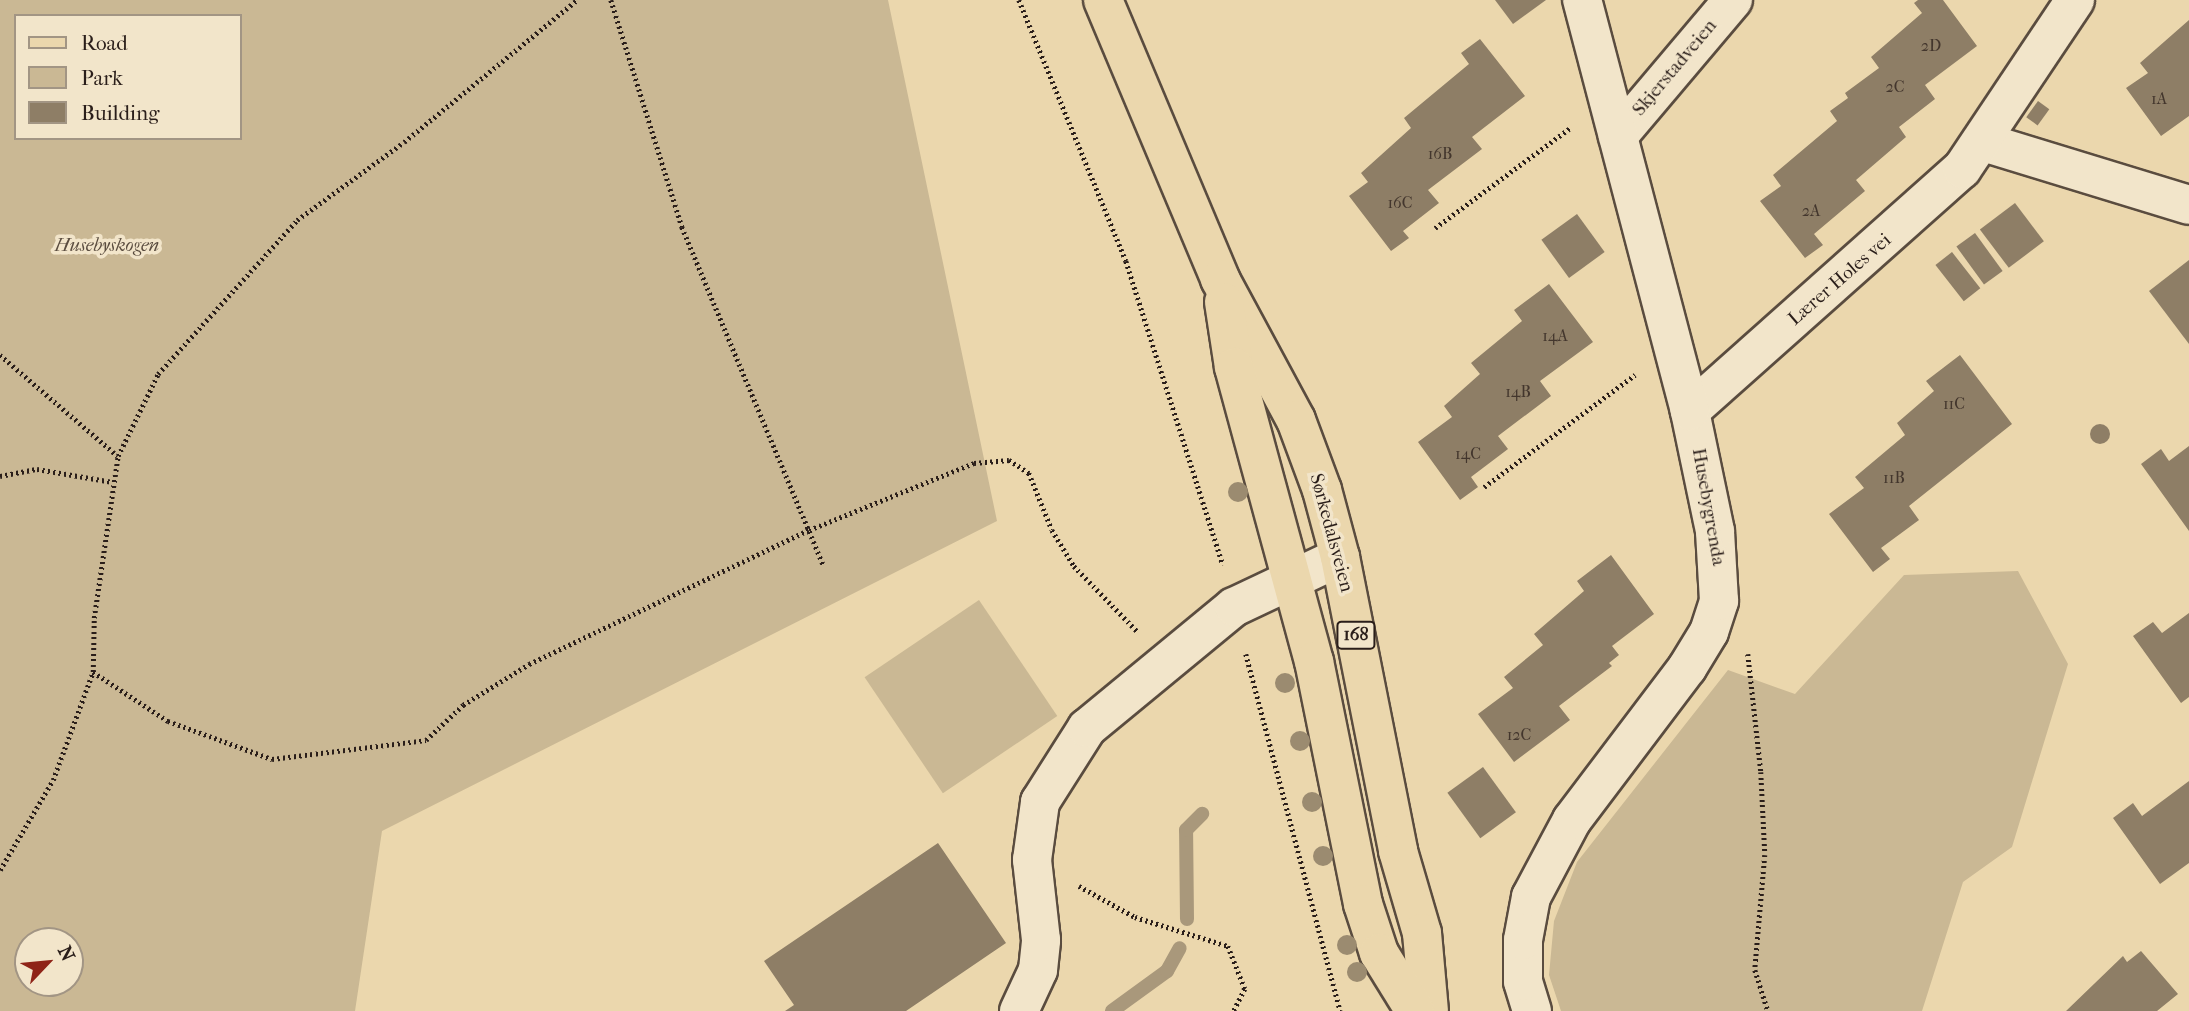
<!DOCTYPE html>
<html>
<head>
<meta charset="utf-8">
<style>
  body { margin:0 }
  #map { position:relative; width:2189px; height:1011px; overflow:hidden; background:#ebd7ad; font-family:"IM FELL French Canon",serif }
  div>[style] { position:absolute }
  .green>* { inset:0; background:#cab894; transform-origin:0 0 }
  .stream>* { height:14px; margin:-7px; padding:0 7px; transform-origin:7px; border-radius:7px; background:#a9987b }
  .building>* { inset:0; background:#8e7e66; transform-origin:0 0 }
  .round { border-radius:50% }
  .path>* { height:4.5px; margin-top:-2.25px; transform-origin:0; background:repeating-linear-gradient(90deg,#2a1e1a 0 2px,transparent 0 5.5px) }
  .roads { filter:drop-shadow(2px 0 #5a4c3f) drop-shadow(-2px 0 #5a4c3f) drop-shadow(0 2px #5a4c3f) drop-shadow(0 -2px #5a4c3f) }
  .minor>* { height:38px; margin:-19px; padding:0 19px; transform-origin:19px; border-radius:19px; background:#f2e5ca }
  .major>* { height:38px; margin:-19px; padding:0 19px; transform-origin:19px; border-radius:19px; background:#ebd7ad }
  .trees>* { width:20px; height:20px; margin:-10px; border-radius:50%; background:#9b8b70 }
  span { translate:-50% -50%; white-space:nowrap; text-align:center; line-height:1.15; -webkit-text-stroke:7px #f2e5ca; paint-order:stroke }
  .number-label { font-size:16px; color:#43362d }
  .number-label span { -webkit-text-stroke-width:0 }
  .shield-label span { padding:2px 5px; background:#f2e5ca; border:2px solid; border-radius:5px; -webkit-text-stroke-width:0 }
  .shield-label { font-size:18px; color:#2a1e1a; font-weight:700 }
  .street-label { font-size:19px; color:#2a1e1a }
  .park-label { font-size:19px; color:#5a4c3f; font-style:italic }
  .legend { position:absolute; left:14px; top:14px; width:228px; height:126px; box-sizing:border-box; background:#f2e5ca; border:2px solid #a29584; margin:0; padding:9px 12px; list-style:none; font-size:21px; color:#2a1e1a }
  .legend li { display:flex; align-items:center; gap:14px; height:35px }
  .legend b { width:35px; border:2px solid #a29584 }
  .north { position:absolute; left:14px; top:927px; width:70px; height:70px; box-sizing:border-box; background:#f2e5ca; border:2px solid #a29584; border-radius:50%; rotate:64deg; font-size:19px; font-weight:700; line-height:28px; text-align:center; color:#2a1e1a }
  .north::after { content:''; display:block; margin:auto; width:24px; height:32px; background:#8f2418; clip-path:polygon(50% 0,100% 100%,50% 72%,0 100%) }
</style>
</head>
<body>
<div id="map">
  <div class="green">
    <div style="clip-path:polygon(evenodd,0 0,888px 0,997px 521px,382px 831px,355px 1011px,0 1011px,0 0,16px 16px,240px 16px,240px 138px,16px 138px,16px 16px,0 0,28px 941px,70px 941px,70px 983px,28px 983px,28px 941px)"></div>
    <div style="clip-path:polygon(2018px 571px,2068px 664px,2012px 847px,1963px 882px,1922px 1011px,1561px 1011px,1549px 975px,1554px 921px,1577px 862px,1728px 670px,1795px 694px,1904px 575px)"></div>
    <div style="left:979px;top:600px;width:140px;height:138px;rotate:56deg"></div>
  </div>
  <div class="stream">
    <div style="left:1187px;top:919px;width:89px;rotate:-90.6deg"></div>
    <div style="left:1186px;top:830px;width:23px;rotate:-45deg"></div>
    <div style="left:1112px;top:1011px;width:68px;rotate:-36deg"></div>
    <div style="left:1167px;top:971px;width:26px;rotate:-61deg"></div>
  </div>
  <div class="building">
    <div style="clip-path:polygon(1495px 0,1546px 0,1513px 24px)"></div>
    <div style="clip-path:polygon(1918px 0,1943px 0,1977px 46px,1925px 85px,1935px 99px,1899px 127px,1906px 137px,1856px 180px,1865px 191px,1814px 234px,1823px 245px,1805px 258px,1760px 201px,1781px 186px,1773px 175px,1837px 121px,1830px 111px,1848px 98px,1845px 93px,1879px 68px,1871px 57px,1922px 13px,1914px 3px)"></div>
    <div style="clip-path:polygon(2189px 20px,2189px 116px,2161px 136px,2126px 88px,2148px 73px,2140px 63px)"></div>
    <div style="clip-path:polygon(1480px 39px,1525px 96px,1472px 137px,1482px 149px,1428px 190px,1439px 203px,1403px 231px,1409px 238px,1391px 251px,1349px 196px,1368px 182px,1361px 173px,1411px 128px,1404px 118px,1469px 64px,1461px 53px)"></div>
    <div style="left:2038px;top:101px;width:14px;height:20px;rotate:36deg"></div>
    <div style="left:2015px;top:203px;width:48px;height:44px;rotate:53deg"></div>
    <div style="left:1577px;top:214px;width:47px;height:44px;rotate:54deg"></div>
    <div style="left:1975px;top:233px;width:47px;height:23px;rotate:54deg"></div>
    <div style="left:1952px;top:252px;width:46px;height:21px;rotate:52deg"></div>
    <div style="clip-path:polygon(2189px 260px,2189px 344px,2149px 291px)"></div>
    <div style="clip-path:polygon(1549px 284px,1593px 342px,1540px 381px,1551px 396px,1498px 436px,1508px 449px,1471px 477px,1478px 487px,1460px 500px,1418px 442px,1452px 417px,1444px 406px,1480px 374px,1471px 363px,1522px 321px,1514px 310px)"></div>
    <div style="clip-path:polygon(1960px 355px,2012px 424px,1909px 506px,1919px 520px,1881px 548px,1890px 559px,1873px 572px,1829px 514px,1864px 488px,1855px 477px,1905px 435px,1897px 423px,1934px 391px,1926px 381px)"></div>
    <div class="round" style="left:2090px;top:424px;width:20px;height:20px"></div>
    <div style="clip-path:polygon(2189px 446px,2189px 531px,2141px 464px,2161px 449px,2169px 461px)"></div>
    <div style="clip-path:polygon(1611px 555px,1654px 614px,1612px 646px,1619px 655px,1609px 663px,1612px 666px,1559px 706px,1570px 720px,1514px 762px,1478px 714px,1513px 688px,1504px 677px,1543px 645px,1534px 634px,1584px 591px,1577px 581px)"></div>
    <div style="clip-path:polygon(2189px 613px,2189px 697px,2181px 703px,2133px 636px,2153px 622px,2162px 633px)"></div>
    <div style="left:1483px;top:767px;width:56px;height:44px;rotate:54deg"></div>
    <div style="clip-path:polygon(2189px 774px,2189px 863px,2160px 884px,2113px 818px,2133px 803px,2142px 816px,2189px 781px)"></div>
    <div style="clip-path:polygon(938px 843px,1006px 943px,906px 1011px,785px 1011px,794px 1005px,764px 961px)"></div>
    <div style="clip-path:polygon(2141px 951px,2178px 994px,2157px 1011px,2066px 1011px,2123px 956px,2127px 962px)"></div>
  </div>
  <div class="path">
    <div style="left:611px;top:0;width:238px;rotate:72.6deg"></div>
    <div style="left:682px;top:227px;width:368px;rotate:67.3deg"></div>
    <div style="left:1019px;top:0;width:282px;rotate:67.7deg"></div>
    <div style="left:1126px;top:261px;width:319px;rotate:72.3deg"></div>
    <div style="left:1435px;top:228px;width:168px;rotate:-36.5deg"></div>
    <div style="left:0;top:355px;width:155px;rotate:40.6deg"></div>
    <div style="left:0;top:476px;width:38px;rotate:-11deg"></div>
    <div style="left:37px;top:469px;width:77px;rotate:9.7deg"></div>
    <div style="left:1484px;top:487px;width:188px;rotate:-36.6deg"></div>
    <div style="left:1246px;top:654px;width:369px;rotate:75.2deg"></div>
    <div style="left:1748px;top:654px;width:119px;rotate:83.7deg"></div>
    <div style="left:1761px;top:772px;width:83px;rotate:87.2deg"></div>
    <div style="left:1765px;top:855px;width:115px;rotate:95deg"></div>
    <div style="left:1755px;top:970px;width:43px;rotate:72.4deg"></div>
    <div style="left:93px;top:672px;width:90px;rotate:33.2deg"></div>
    <div style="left:168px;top:721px;width:111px;rotate:20.1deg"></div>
    <div style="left:272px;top:759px;width:155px;rotate:-7deg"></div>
    <div style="left:426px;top:740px;width:51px;rotate:-43.4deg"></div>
    <div style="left:463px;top:705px;width:78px;rotate:-31.8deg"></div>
    <div style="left:529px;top:664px;width:310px;rotate:-25.6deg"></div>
    <div style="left:809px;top:530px;width:178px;rotate:-22.1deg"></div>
    <div style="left:974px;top:463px;width:35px;rotate:-5deg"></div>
    <div style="left:1009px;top:460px;width:24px;rotate:33deg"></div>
    <div style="left:1029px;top:473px;width:61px;rotate:68deg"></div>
    <div style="left:1052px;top:530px;width:42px;rotate:58.6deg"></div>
    <div style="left:1074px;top:566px;width:92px;rotate:45.9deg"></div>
    <div style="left:0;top:870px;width:104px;rotate:-59.5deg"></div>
    <div style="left:53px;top:780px;width:115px;rotate:-69.7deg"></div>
    <div style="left:93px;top:672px;width:54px;rotate:-88.9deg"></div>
    <div style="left:94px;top:618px;width:164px;rotate:-81.6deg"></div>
    <div style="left:118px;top:456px;width:91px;rotate:-64deg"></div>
    <div style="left:158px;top:374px;width:207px;rotate:-47.9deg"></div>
    <div style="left:297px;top:220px;width:132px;rotate:-36.1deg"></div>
    <div style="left:404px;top:142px;width:224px;rotate:-39.4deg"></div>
    <div style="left:1079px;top:886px;width:64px;rotate:29deg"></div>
    <div style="left:1135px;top:917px;width:97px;rotate:17.3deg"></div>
    <div style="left:1228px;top:946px;width:46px;rotate:68.4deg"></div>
    <div style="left:1245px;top:989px;width:25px;rotate:117deg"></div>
  </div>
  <div class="roads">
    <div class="minor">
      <div style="left:1618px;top:136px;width:178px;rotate:-49.8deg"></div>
      <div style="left:1983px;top:142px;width:215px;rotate:17deg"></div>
      <div style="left:1690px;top:411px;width:364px;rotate:-41.7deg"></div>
      <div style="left:1962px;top:169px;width:203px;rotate:-56.2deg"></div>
      <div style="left:1019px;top:1011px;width:45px;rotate:-65.1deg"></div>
      <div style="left:1038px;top:970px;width:30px;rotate:-84deg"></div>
      <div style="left:1041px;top:940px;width:81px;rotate:-96.4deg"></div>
      <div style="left:1032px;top:860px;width:59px;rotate:-82.1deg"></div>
      <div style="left:1040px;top:802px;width:88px;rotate:-57.6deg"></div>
      <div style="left:1087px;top:728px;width:190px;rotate:-39.5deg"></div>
      <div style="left:1234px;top:607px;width:117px;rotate:-25.3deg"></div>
      <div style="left:1532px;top:1011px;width:31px;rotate:-107deg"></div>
      <div style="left:1523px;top:981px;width:41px;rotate:-90deg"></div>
      <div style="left:1523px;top:940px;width:44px;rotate:-79.5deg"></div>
      <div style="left:1531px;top:897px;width:87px;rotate:-62deg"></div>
      <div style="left:1572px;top:820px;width:191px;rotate:-52.9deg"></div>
      <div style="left:1687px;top:668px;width:42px;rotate:-58.6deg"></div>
      <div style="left:1709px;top:632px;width:33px;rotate:-72deg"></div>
      <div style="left:1719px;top:601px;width:70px;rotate:-93.3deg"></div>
      <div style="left:1715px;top:531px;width:123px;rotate:-101.8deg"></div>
      <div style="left:1690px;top:411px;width:425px;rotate:-104.7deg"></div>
    </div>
    <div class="major">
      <div style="left:1103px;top:0;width:303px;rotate:67.2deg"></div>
      <div style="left:1220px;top:279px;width:160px;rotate:61.7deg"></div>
      <div style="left:1296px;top:420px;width:75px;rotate:69.6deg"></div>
      <div style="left:1322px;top:490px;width:69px;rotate:75deg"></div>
      <div style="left:1340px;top:557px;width:300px;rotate:78.8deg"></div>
      <div style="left:1398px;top:851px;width:85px;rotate:73.7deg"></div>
      <div style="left:1422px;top:933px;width:78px;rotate:84.9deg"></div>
      <div style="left:1224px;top:302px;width:66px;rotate:81.3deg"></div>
      <div style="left:1234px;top:367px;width:305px;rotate:74.8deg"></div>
      <div style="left:1314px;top:661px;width:248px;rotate:78.6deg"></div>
      <div style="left:1363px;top:904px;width:52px;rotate:71.9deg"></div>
      <div style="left:1379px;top:953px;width:68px;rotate:58.2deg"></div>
    </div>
  </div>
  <div class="trees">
    <div style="left:1238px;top:492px"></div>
    <div style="left:1285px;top:683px"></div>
    <div style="left:1300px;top:741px"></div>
    <div style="left:1312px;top:802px"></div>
    <div style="left:1323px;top:856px"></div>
    <div style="left:1347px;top:945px"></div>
    <div style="left:1357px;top:972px"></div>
  </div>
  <div class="number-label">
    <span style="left:1931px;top:46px">2D</span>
    <span style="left:1895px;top:87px">2C</span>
    <span style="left:2159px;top:99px">1A</span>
    <span style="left:1440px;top:154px">16B</span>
    <span style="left:1400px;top:203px">16C</span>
    <span style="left:1811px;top:211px">2A</span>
    <span style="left:1555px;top:336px">14A</span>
    <span style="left:1518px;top:392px">14B</span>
    <span style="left:1954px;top:404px">11C</span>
    <span style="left:1468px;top:454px">14C</span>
    <span style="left:1894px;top:478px">11B</span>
    <span style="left:1519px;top:735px">12C</span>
  </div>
  <div class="shield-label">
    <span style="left:1356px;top:635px">168</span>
  </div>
  <div class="street-label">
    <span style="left:1675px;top:68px;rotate:-50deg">Skjerstadveien</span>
    <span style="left:1840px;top:280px;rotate:-41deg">Lærer Holes vei</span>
    <span style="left:1708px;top:507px;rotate:80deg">Husebygrenda</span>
    <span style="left:1331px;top:533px;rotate:75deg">Sørkedalsveien</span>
  </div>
  <div class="park-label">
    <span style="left:107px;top:246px">Husebyskogen</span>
  </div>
  <ul class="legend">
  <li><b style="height:9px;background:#ebd7ad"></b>Road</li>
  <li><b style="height:19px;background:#cab894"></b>Park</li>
  <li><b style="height:19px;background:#8e7e66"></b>Building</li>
  </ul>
  <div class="north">N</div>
</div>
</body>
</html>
